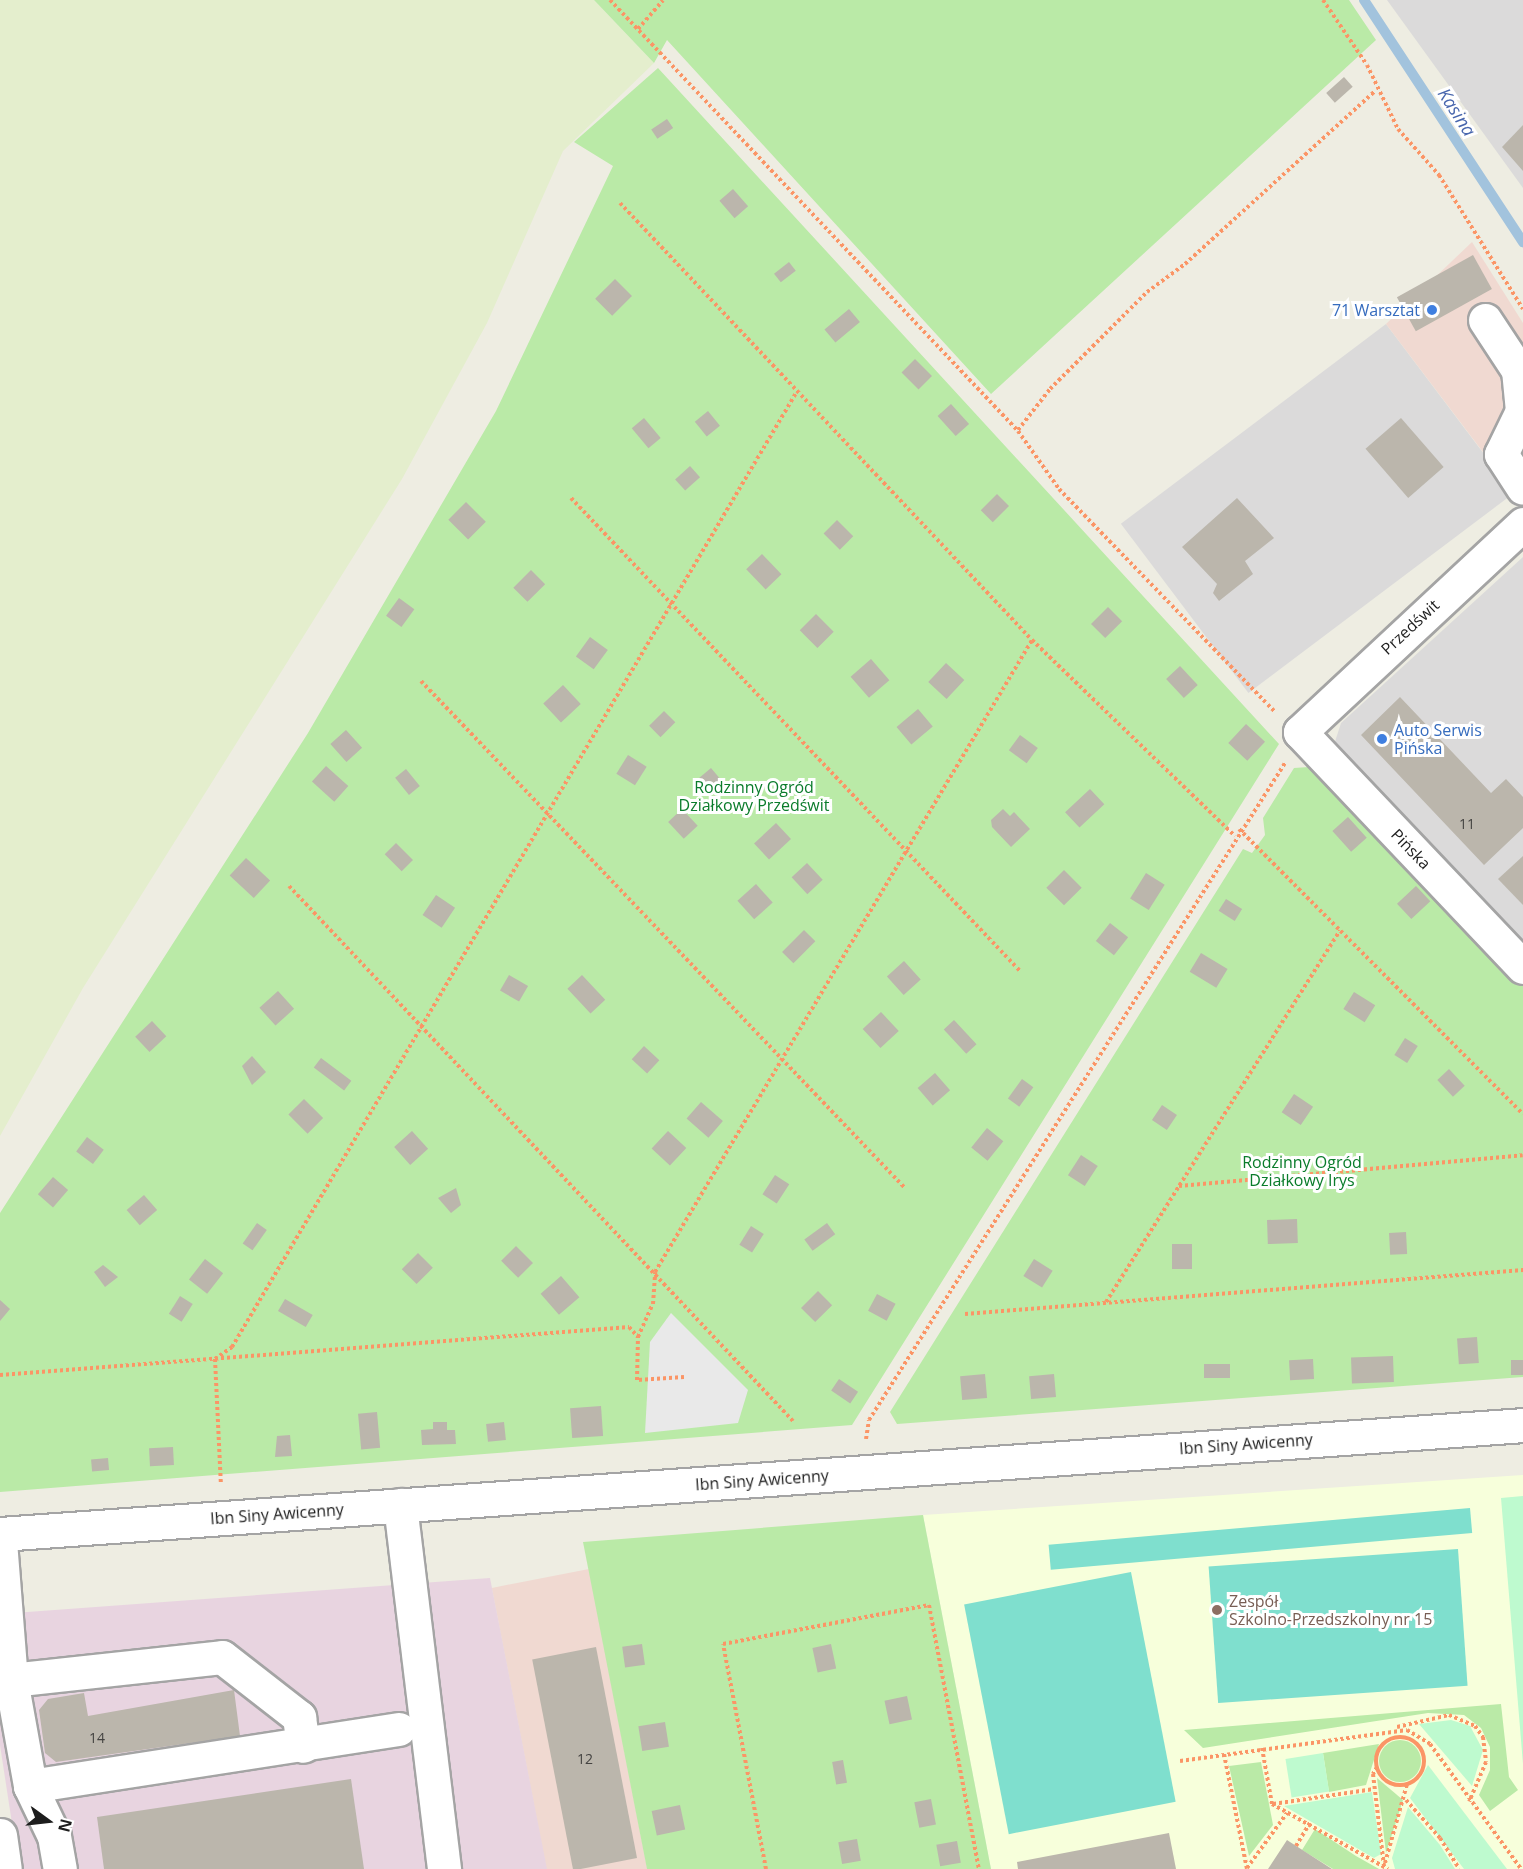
<!DOCTYPE html>
<html>
<head>
<meta charset="utf-8">
<style>
  body { margin:0 }
  #map { position:relative; width:1523px; height:1869px; overflow:hidden; background:#eeede2; font-family:"Open Sans",sans-serif }
  div>[style] { position:absolute }
  .residential>* { inset:0; background:#dbdada; transform-origin:0 0 }
  .commercial>* { inset:0; background:#f0d9d1; transform-origin:0 0 }
  .industrial>* { inset:0; background:#e8d4e0 }
  .education>* { inset:0; background:#f7ffdb }
  .farmland>* { inset:0; background:#e4eecd }
  .grass>* { inset:0; background:#baeaa7 }
  .round { border-radius:50% }
  .park>* { inset:0; background:#befacf; transform-origin:0 0 }
  .pitch>* { inset:0; background:#7fdfce; transform-origin:0 0 }
  .parking>* { inset:0; background:#e9e9e9 }
  .stream>* { height:10px; margin:-5px; padding:0 5px; transform-origin:5px; border-radius:5px; background:#a2c3dd }
  .building>* { inset:0; background:#bbb6ac; transform-origin:0 0 }
  .path>* { height:4px; margin-top:-2px; transform-origin:0; background:repeating-linear-gradient(90deg,#fb9566 0 3px,transparent 0 6px) }
  .path>.ring { margin:-2px; padding:0; box-sizing:content-box; background:none; border:4px solid #fb9566; border-radius:50% }
  .roads { filter:drop-shadow(2px 0 #a4a4a4) drop-shadow(-2px 0 #a4a4a4) drop-shadow(0 2px #a4a4a4) drop-shadow(0 -2px #a4a4a4) }
  .minor>* { height:33px; margin:-16.5px; padding:0 16.5px; transform-origin:16.5px; border-radius:16.5px; background:#fff }
  .dots>* { width:16px; height:16px; translate:-50% -50%; box-sizing:border-box; border:3px solid #fff; border-radius:50% }
  span { translate:-50% -50%; white-space:nowrap; text-align:center; line-height:1.15; -webkit-text-stroke:6px #fff; paint-order:stroke }
  .number-label { font-size:14px; color:#444341 }
  .number-label span { -webkit-text-stroke-width:0 }
  .shop-label { font-size:16px; color:#366cbe }
  .right { translate:-100% -50%; text-align:right }
  .left { translate:0 -50%; text-align:left }
  .street-label { font-size:16px; color:#1d1d1d }
  .park-label { font-size:16px; color:#0a7c2b }
  .education-label { font-size:16px; color:#785e54 }
  .water-label { font-size:18px; color:#4866ad; font-style:italic }
  .north { position:absolute; left:18px; top:1791px; width:60px; height:60px; -webkit-text-stroke:4px #fff; paint-order:stroke; rotate:105deg; font-size:16px; font-weight:700; line-height:24px; text-align:center; color:#1d1d1d }
  .north::after { content:''; display:block; margin:auto; width:21px; height:27px; background:#1d1d1d; clip-path:polygon(50% 0,100% 100%,50% 72%,0 100%) }
</style>
</head>
<body>
<div id="map">
  <div class="residential">
    <div style="clip-path:polygon(1387px 0,1523px 0,1523px 188px)"></div>
    <div style="left:1386px;top:324px;width:212px;height:332px;rotate:53deg"></div>
    <div style="clip-path:polygon(1523px 557px,1523px 944px,1333px 748px,1341px 723px)"></div>
  </div>
  <div class="commercial">
    <div style="clip-path:polygon(1472px 242px,1523px 323px,1523px 486px,1514px 493px,1386px 324px)"></div>
    <div style="left:589px;top:1569px;width:306px;height:99px;rotate:79deg"></div>
  </div>
  <div class="industrial">
    <div style="clip-path:polygon(490px 1578px,547px 1869px,19px 1869px,0 1745px,0 1614px)"></div>
  </div>
  <div class="education">
    <div style="clip-path:polygon(1523px 1475px,1523px 1869px,991px 1869px,923px 1515px)"></div>
  </div>
  <div class="farmland">
    <div style="clip-path:polygon(0 0,594px 0,654px 63px,563px 151px,487px 323px,402px 479px,83px 988px,0 1136px)"></div>
  </div>
  <div class="grass">
    <div style="clip-path:polygon(594px 0,1349px 0,1376px 40px,991px 394px,667px 40px,654px 63px)"></div>
    <div style="clip-path:polygon(658px 68px,1279px 744px,852px 1425px,0 1492px,0 1213px,308px 733px,496px 411px,613px 166px,574px 142px)"></div>
    <div style="clip-path:polygon(1309px 767px,1523px 986px,1523px 1377px,897px 1424px,890px 1412px,1243px 849px,1252px 853px,1265px 835px,1263px 818px,1294px 768px)"></div>
    <div style="clip-path:polygon(923px 1515px,991px 1869px,647px 1869px,583px 1542px)"></div>
    <div style="clip-path:polygon(1501px 1704px,1509px 1777px,1518px 1790px,1490px 1811px,1479px 1795px,1490px 1770px,1490px 1747px,1481px 1728px,1464px 1715px,1428px 1713px,1203px 1748px,1184px 1730px)"></div>
    <div class="round" style="left:1379px;top:1740px;width:42px;height:42px"></div>
    <div style="clip-path:polygon(1379px 1744px,1366px 1785px,1329px 1792px,1323px 1753px)"></div>
    <div style="clip-path:polygon(1261px 1762px,1273px 1825px,1249px 1856px,1229px 1766px)"></div>
    <div style="clip-path:polygon(1377px 1778px,1403px 1800px,1386px 1853px)"></div>
    <div style="clip-path:polygon(1315px 1829px,1356px 1856px,1379px 1869px,1333px 1869px,1302px 1850px)"></div>
  </div>
  <div class="park">
    <div style="clip-path:polygon(1523px 1496px,1523px 1764px,1501px 1498px)"></div>
    <div style="clip-path:polygon(1451px 1720px,1470px 1726px,1483px 1750px,1472px 1786px,1419px 1724px)"></div>
    <div style="left:1323px;top:1753px;width:39px;height:38px;rotate:81deg"></div>
    <div style="clip-path:polygon(1428px 1765px,1507px 1869px,1464px 1869px,1410px 1798px)"></div>
    <div style="clip-path:polygon(1372px 1792px,1381px 1854px,1374px 1858px,1284px 1806px)"></div>
    <div style="clip-path:polygon(1408px 1807px,1440px 1845px,1455px 1869px,1395px 1869px,1392px 1858px)"></div>
  </div>
  <div class="pitch">
    <div style="left:1470px;top:1508px;width:25px;height:423px;rotate:85deg"></div>
    <div style="left:1458px;top:1549px;width:137px;height:250px;rotate:86deg"></div>
    <div style="left:1131px;top:1572px;width:234px;height:170px;rotate:79deg"></div>
  </div>
  <div class="parking">
    <div style="clip-path:polygon(671px 1313px,748px 1390px,738px 1423px,645px 1433px,650px 1342px)"></div>
  </div>
  <div class="stream">
    <div style="left:1364px;top:0;width:290px;rotate:56.7deg"></div>
  </div>
  <div class="building">
    <div style="left:1344px;top:77px;width:13px;height:24px;rotate:48deg"></div>
    <div style="left:667px;top:119px;width:11px;height:19px;rotate:56deg"></div>
    <div style="clip-path:polygon(1523px 125px,1523px 171px,1502px 147px)"></div>
    <div style="left:733px;top:189px;width:23px;height:18px;rotate:49deg"></div>
    <div style="left:1473px;top:255px;width:39px;height:87px;rotate:61deg"></div>
    <div style="left:789px;top:262px;width:11px;height:19px;rotate:52deg"></div>
    <div style="left:615px;top:279px;width:24px;height:28px;rotate:45deg"></div>
    <div style="left:849px;top:309px;width:17px;height:32px;rotate:50deg"></div>
    <div style="left:915px;top:359px;width:24px;height:19px;rotate:45deg"></div>
    <div style="left:951px;top:404px;width:27px;height:18px;rotate:48deg"></div>
    <div style="left:708px;top:411px;width:19px;height:17px;rotate:51deg"></div>
    <div style="left:644px;top:418px;width:26px;height:16px;rotate:50deg"></div>
    <div style="left:1401px;top:418px;width:65px;height:47px;rotate:49deg"></div>
    <div style="left:690px;top:466px;width:15px;height:20px;rotate:48deg"></div>
    <div style="left:997px;top:494px;width:17px;height:23px;rotate:45deg"></div>
    <div style="clip-path:polygon(1237px 498px,1274px 538px,1245px 561px,1253px 574px,1219px 601px,1213px 593px,1217px 584px,1182px 547px)"></div>
    <div style="left:466px;top:502px;width:28px;height:25px;rotate:45deg"></div>
    <div style="left:837px;top:520px;width:23px;height:19px;rotate:45deg"></div>
    <div style="left:762px;top:554px;width:28px;height:22px;rotate:46deg"></div>
    <div style="left:531px;top:570px;width:20px;height:25px;rotate:45deg"></div>
    <div style="left:399px;top:598px;width:19px;height:22px;rotate:36deg"></div>
    <div style="left:1108px;top:607px;width:20px;height:24px;rotate:45deg"></div>
    <div style="left:816px;top:614px;width:25px;height:23px;rotate:45deg"></div>
    <div style="left:590px;top:637px;width:22px;height:24px;rotate:36deg"></div>
    <div style="left:871px;top:659px;width:28px;height:27px;rotate:49deg"></div>
    <div style="left:946px;top:663px;width:25px;height:26px;rotate:43deg"></div>
    <div style="left:1180px;top:666px;width:26px;height:19px;rotate:47deg"></div>
    <div style="left:563px;top:685px;width:26px;height:27px;rotate:47deg"></div>
    <div style="clip-path:polygon(1400px 697px,1491px 793px,1506px 779px,1523px 797px,1523px 828px,1484px 865px,1361px 735px)"></div>
    <div style="left:918px;top:709px;width:23px;height:28px;rotate:50deg"></div>
    <div style="left:664px;top:711px;width:16px;height:21px;rotate:45deg"></div>
    <div style="left:1246px;top:724px;width:26px;height:26px;rotate:43deg"></div>
    <div style="left:346px;top:730px;width:24px;height:21px;rotate:48deg"></div>
    <div style="left:1020px;top:735px;width:22px;height:19px;rotate:36deg"></div>
    <div style="left:628px;top:755px;width:22px;height:22px;rotate:32deg"></div>
    <div style="left:326px;top:766px;width:30px;height:21px;rotate:42deg"></div>
    <div style="left:711px;top:768px;width:17px;height:21px;rotate:50deg"></div>
    <div style="left:406px;top:769px;width:22px;height:14px;rotate:51deg"></div>
    <div style="left:1090px;top:789px;width:21px;height:34px;rotate:47deg"></div>
    <div style="left:682px;top:809px;width:23px;height:19px;rotate:47deg"></div>
    <div style="clip-path:polygon(1003px 809px,1010px 816px,1014px 812px,1030px 829px,1011px 847px,992px 827px,991px 820px)"></div>
    <div style="left:1348px;top:817px;width:28px;height:21px;rotate:48deg"></div>
    <div style="left:776px;top:823px;width:22px;height:30px;rotate:47deg"></div>
    <div style="left:396px;top:843px;width:24px;height:16px;rotate:45deg"></div>
    <div style="clip-path:polygon(1523px 856px,1523px 905px,1498px 879px)"></div>
    <div style="left:246px;top:858px;width:33px;height:24px;rotate:43deg"></div>
    <div style="left:807px;top:863px;width:23px;height:21px;rotate:47deg"></div>
    <div style="left:1064px;top:870px;width:25px;height:25px;rotate:45deg"></div>
    <div style="left:1146px;top:873px;width:22px;height:30px;rotate:32deg"></div>
    <div style="left:756px;top:884px;width:25px;height:25px;rotate:48deg"></div>
    <div style="left:1416px;top:886px;width:21px;height:26px;rotate:47deg"></div>
    <div style="left:436px;top:895px;width:23px;height:24px;rotate:34deg"></div>
    <div style="left:1226px;top:899px;width:19px;height:14px;rotate:32deg"></div>
    <div style="left:1110px;top:923px;width:23px;height:23px;rotate:38deg"></div>
    <div style="left:804px;top:930px;width:16px;height:31px;rotate:45deg"></div>
    <div style="left:1201px;top:953px;width:31px;height:22px;rotate:31deg"></div>
    <div style="left:904px;top:961px;width:25px;height:23px;rotate:48deg"></div>
    <div style="left:509px;top:975px;width:22px;height:18px;rotate:30deg"></div>
    <div style="left:582px;top:975px;width:34px;height:20px;rotate:47deg"></div>
    <div style="left:278px;top:991px;width:24px;height:25px;rotate:48deg"></div>
    <div style="left:1354px;top:992px;width:25px;height:20px;rotate:32deg"></div>
    <div style="left:881px;top:1012px;width:26px;height:25px;rotate:47deg"></div>
    <div style="left:954px;top:1020px;width:33px;height:14px;rotate:47deg"></div>
    <div style="left:152px;top:1021px;width:21px;height:23px;rotate:47deg"></div>
    <div style="left:1405px;top:1038px;width:15px;height:20px;rotate:32deg"></div>
    <div style="left:644px;top:1046px;width:21px;height:18px;rotate:43deg"></div>
    <div style="clip-path:polygon(252px 1056px,266px 1072px,252px 1085px,242px 1066px)"></div>
    <div style="left:321px;top:1058px;width:38px;height:12px;rotate:37deg"></div>
    <div style="left:1449px;top:1069px;width:23px;height:16px;rotate:47deg"></div>
    <div style="left:935px;top:1073px;width:23px;height:23px;rotate:49deg"></div>
    <div style="left:1022px;top:1079px;width:14px;height:24px;rotate:36deg"></div>
    <div style="left:1294px;top:1094px;width:23px;height:22px;rotate:34deg"></div>
    <div style="left:304px;top:1099px;width:27px;height:22px;rotate:45deg"></div>
    <div style="left:701px;top:1102px;width:29px;height:22px;rotate:41deg"></div>
    <div style="left:1162px;top:1105px;width:18px;height:18px;rotate:34deg"></div>
    <div style="left:987px;top:1128px;width:21px;height:25px;rotate:39deg"></div>
    <div style="left:412px;top:1131px;width:24px;height:24px;rotate:48deg"></div>
    <div style="left:668px;top:1131px;width:25px;height:24px;rotate:43deg"></div>
    <div style="left:87px;top:1137px;width:21px;height:18px;rotate:37deg"></div>
    <div style="left:1081px;top:1155px;width:20px;height:24px;rotate:33deg"></div>
    <div style="left:775px;top:1175px;width:17px;height:23px;rotate:33deg"></div>
    <div style="left:53px;top:1177px;width:20px;height:23px;rotate:41deg"></div>
    <div style="clip-path:polygon(456px 1188px,461px 1205px,451px 1213px,438px 1198px)"></div>
    <div style="left:144px;top:1195px;width:20px;height:23px;rotate:49deg"></div>
    <div style="left:1297px;top:1219px;width:24px;height:30px;rotate:88deg"></div>
    <div style="left:257px;top:1223px;width:12px;height:25px;rotate:35deg"></div>
    <div style="left:827px;top:1223px;width:14px;height:28px;rotate:54deg"></div>
    <div style="left:751px;top:1226px;width:15px;height:22px;rotate:32deg"></div>
    <div style="left:1406px;top:1232px;width:22px;height:17px;rotate:87deg"></div>
    <div style="left:1172px;top:1244px;width:20px;height:25px"></div>
    <div style="left:516px;top:1246px;width:24px;height:21px;rotate:45deg"></div>
    <div style="left:418px;top:1253px;width:21px;height:23px;rotate:45deg"></div>
    <div style="left:205px;top:1259px;width:23px;height:26px;rotate:38deg"></div>
    <div style="left:1034px;top:1259px;width:22px;height:20px;rotate:32deg"></div>
    <div style="clip-path:polygon(103px 1265px,118px 1277px,105px 1287px,94px 1272px)"></div>
    <div style="left:561px;top:1276px;width:28px;height:27px;rotate:49deg"></div>
    <div style="left:818px;top:1291px;width:20px;height:24px;rotate:45deg"></div>
    <div style="left:877px;top:1294px;width:21px;height:19px;rotate:28deg"></div>
    <div style="left:180px;top:1296px;width:15px;height:21px;rotate:32deg"></div>
    <div style="left:285px;top:1299px;width:32px;height:14px;rotate:30deg"></div>
    <div style="clip-path:polygon(0 1300px,10px 1309px,0 1321px)"></div>
    <div style="left:1477px;top:1337px;width:26px;height:20px;rotate:86deg"></div>
    <div style="left:1393px;top:1356px;width:26px;height:42px;rotate:88deg"></div>
    <div style="left:1313px;top:1359px;width:20px;height:24px;rotate:87deg"></div>
    <div style="left:1511px;top:1360px;width:12px;height:15px"></div>
    <div style="left:1204px;top:1364px;width:26px;height:14px"></div>
    <div style="left:985px;top:1374px;width:24px;height:25px;rotate:85deg"></div>
    <div style="left:1054px;top:1374px;width:23px;height:25px;rotate:85deg"></div>
    <div style="left:839px;top:1379px;width:23px;height:14px;rotate:34deg"></div>
    <div style="left:601px;top:1406px;width:30px;height:31px;rotate:86deg"></div>
    <div style="left:377px;top:1412px;width:36px;height:19px;rotate:85deg"></div>
    <div style="clip-path:polygon(433px 1422px,447px 1422px,447px 1430px,455px 1430px,456px 1444px,422px 1445px,421px 1430px,433px 1429px)"></div>
    <div style="left:504px;top:1422px;width:18px;height:18px;rotate:84deg"></div>
    <div style="clip-path:polygon(290px 1435px,292px 1456px,275px 1457px,277px 1436px)"></div>
    <div style="left:173px;top:1447px;width:18px;height:24px;rotate:87deg"></div>
    <div style="left:108px;top:1458px;width:12px;height:17px;rotate:85deg"></div>
    <div style="left:642px;top:1644px;width:21px;height:20px;rotate:82deg"></div>
    <div style="left:831px;top:1644px;width:25px;height:19px;rotate:78deg"></div>
    <div style="left:596px;top:1647px;width:215px;height:65px;rotate:79deg"></div>
    <div style="clip-path:polygon(234px 1690px,240px 1736px,56px 1762px,45px 1753px,39px 1710px,48px 1699px,84px 1693px,88px 1716px)"></div>
    <div style="left:907px;top:1696px;width:24px;height:23px;rotate:78deg"></div>
    <div style="left:665px;top:1722px;width:25px;height:27px;rotate:81deg"></div>
    <div style="left:843px;top:1760px;width:23px;height:11px;rotate:80deg"></div>
    <div style="clip-path:polygon(351px 1779px,364px 1869px,104px 1869px,97px 1817px)"></div>
    <div style="left:931px;top:1799px;width:26px;height:17px;rotate:79deg"></div>
    <div style="left:680px;top:1805px;width:25px;height:29px;rotate:78deg"></div>
    <div style="clip-path:polygon(1169px 1833px,1176px 1869px,1018px 1869px,1017px 1862px)"></div>
    <div style="left:857px;top:1839px;width:22px;height:19px;rotate:80deg"></div>
    <div style="clip-path:polygon(1287px 1840px,1290px 1842px,1332px 1869px,1268px 1869px)"></div>
    <div style="left:957px;top:1841px;width:22px;height:21px;rotate:80deg"></div>
  </div>
  <div class="path">
    <div style="left:610px;top:0;width:593px;rotate:46.57deg"></div>
    <div style="left:1018px;top:431px;width:71px;rotate:54.7deg"></div>
    <div style="left:1059px;top:489px;width:309px;rotate:45.9deg"></div>
    <div style="left:1323px;top:0;width:78px;rotate:55.9deg"></div>
    <div style="left:1367px;top:65px;width:71px;rotate:64.2deg"></div>
    <div style="left:1398px;top:129px;width:62px;rotate:48.3deg"></div>
    <div style="left:1439px;top:175px;width:158px;rotate:57.9deg"></div>
    <div style="left:638px;top:29px;width:38px;rotate:-49deg"></div>
    <div style="left:620px;top:203px;width:601px;rotate:46.69deg"></div>
    <div style="left:1032px;top:640px;width:282px;rotate:44deg"></div>
    <div style="left:1018px;top:430px;width:52px;rotate:-52deg"></div>
    <div style="left:1050px;top:389px;width:137px;rotate:-45deg"></div>
    <div style="left:1147px;top:292px;width:47px;rotate:-36.4deg"></div>
    <div style="left:1185px;top:264px;width:257px;rotate:-42.3deg"></div>
    <div style="left:571px;top:498px;width:652px;rotate:46.49deg"></div>
    <div style="left:421px;top:681px;width:700px;rotate:46.33deg"></div>
    <div style="left:1239px;top:829px;width:402px;rotate:45.1deg"></div>
    <div style="left:289px;top:886px;width:735px;rotate:46.71deg"></div>
    <div style="left:1179px;top:1186px;width:345px;rotate:-5.1deg"></div>
    <div style="left:1106px;top:1302px;width:439px;rotate:-57.8deg"></div>
    <div style="left:965px;top:1314px;width:560px;rotate:-4.51deg"></div>
    <div style="left:215px;top:1359px;width:21px;rotate:-35deg"></div>
    <div style="left:232px;top:1347px;width:1108px;rotate:-59.41deg"></div>
    <div style="left:215px;top:1359px;width:125px;rotate:87.3deg"></div>
    <div style="left:0;top:1375px;width:631px;rotate:-4.36deg"></div>
    <div style="left:629px;top:1327px;width:13px;rotate:48deg"></div>
    <div style="left:684px;top:1377px;width:47px;rotate:176.3deg"></div>
    <div style="left:637px;top:1380px;width:43px;rotate:-88.7deg"></div>
    <div style="left:638px;top:1337px;width:36px;rotate:-66deg"></div>
    <div style="left:653px;top:1304px;width:32px;rotate:-86deg"></div>
    <div style="left:655px;top:1272px;width:736px;rotate:-59.18deg"></div>
    <div style="left:866px;top:1439px;width:19px;rotate:-81deg"></div>
    <div style="left:869px;top:1420px;width:778px;rotate:-57.66deg"></div>
    <div style="left:1397px;top:1727px;width:53px;rotate:-13deg"></div>
    <div style="left:1449px;top:1715px;width:28px;rotate:23deg"></div>
    <div style="left:1475px;top:1726px;width:14px;rotate:54deg"></div>
    <div style="left:1483px;top:1737px;width:25px;rotate:83deg"></div>
    <div style="left:1486px;top:1762px;width:43px;rotate:113deg"></div>
    <div class="ring" style="left:1376px;top:1737px;width:44px;height:44px"></div>
    <div style="left:1262px;top:1748px;width:57px;rotate:79.9deg"></div>
    <div style="left:1272px;top:1804px;width:133px;rotate:29.3deg"></div>
    <div style="left:1224px;top:1754px;width:117px;rotate:78.7deg"></div>
    <div style="left:1180px;top:1761px;width:229px;rotate:-7.8deg"></div>
    <div style="left:1407px;top:1730px;width:27px;rotate:31deg"></div>
    <div style="left:1430px;top:1744px;width:155px;rotate:53.9deg"></div>
    <div style="left:1377px;top:1767px;width:8px;rotate:120deg"></div>
    <div style="left:1373px;top:1774px;width:93px;rotate:83.2deg"></div>
    <div style="left:1406px;top:1800px;width:51px;rotate:48.2deg"></div>
    <div style="left:1440px;top:1838px;width:36px;rotate:58deg"></div>
    <div style="left:1273px;top:1804px;width:102px;rotate:-8.4deg"></div>
    <div style="left:1296px;top:1846px;width:27px;rotate:-59deg"></div>
    <div style="left:1385px;top:1863px;width:82px;rotate:-74.4deg"></div>
    <div style="left:1247px;top:1868px;width:68px;rotate:-54deg"></div>
    <div style="left:766px;top:1869px;width:229px;rotate:-100.8deg"></div>
    <div style="left:723px;top:1644px;width:210px;rotate:-10.7deg"></div>
    <div style="left:929px;top:1605px;width:269px;rotate:79.3deg"></div>
  </div>
  <div class="roads">
    <div class="minor">
      <div style="left:1485px;top:320px;width:60px;rotate:56.6deg"></div>
      <div style="left:1518px;top:370px;width:41px;rotate:84.4deg"></div>
      <div style="left:1522px;top:411px;width:48px;rotate:116deg"></div>
      <div style="left:1501px;top:454px;width:40px;rotate:57.1deg"></div>
      <div style="left:1523px;top:524px;width:305px;rotate:137deg"></div>
      <div style="left:1300px;top:732px;width:324px;rotate:46.5deg"></div>
      <div style="left:400px;top:1505px;width:367px;rotate:83.1deg"></div>
      <div style="left:0;top:1534px;width:1527px;rotate:-4.09deg"></div>
      <div style="left:0;top:1541px;width:139px;rotate:85.5deg"></div>
      <div style="left:11px;top:1680px;width:108px;rotate:79.8deg"></div>
      <div style="left:30px;top:1786px;width:55px;rotate:64.4deg"></div>
      <div style="left:54px;top:1836px;width:34px;rotate:80deg"></div>
      <div style="left:11px;top:1680px;width:212px;rotate:-6.2deg"></div>
      <div style="left:222px;top:1657px;width:98px;rotate:37.9deg"></div>
      <div style="left:299px;top:1717px;width:29px;rotate:82deg"></div>
      <div style="left:30px;top:1786px;width:373px;rotate:-8.8deg"></div>
      <div style="left:0;top:1835px;width:34px;rotate:82deg"></div>
    </div>
  </div>
  <div class="dots">
    <div style="left:1432px;top:310px;background:#3f7fe0"></div>
    <div style="left:1382px;top:739px;background:#3f7fe0"></div>
    <div style="left:1217px;top:1610px;background:#8d6e63"></div>
  </div>
  <div class="number-label">
    <span style="left:1467px;top:824px">11</span>
    <span style="left:97px;top:1738px">14</span>
    <span style="left:585px;top:1759px">12</span>
  </div>
  <div class="shop-label">
    <span class="right" style="left:1420px;top:310px">71 Warsztat</span>
    <span class="left" style="left:1394px;top:739px">Auto Serwis<br>Pińska</span>
  </div>
  <div class="street-label">
    <span style="left:1410px;top:627px;rotate:-43deg">Przedświt</span>
    <span style="left:1411px;top:849px;rotate:46deg">Pińska</span>
    <span style="left:1246px;top:1444px;rotate:-4deg">Ibn Siny Awicenny</span>
    <span style="left:762px;top:1480px;rotate:-4deg">Ibn Siny Awicenny</span>
    <span style="left:277px;top:1514px;rotate:-4deg">Ibn Siny Awicenny</span>
  </div>
  <div class="park-label">
    <span style="left:754px;top:796px">Rodzinny Ogród<br>Działkowy Przedświt</span>
    <span style="left:1302px;top:1171px">Rodzinny Ogród<br>Działkowy Irys</span>
  </div>
  <div class="education-label">
    <span class="left" style="left:1229px;top:1610px">Zespół<br>Szkolno-Przedszkolny nr 15</span>
  </div>
  <div class="water-label">
    <span style="left:1457px;top:112px;rotate:57deg">Kasina</span>
  </div>
  <div class="north">N</div>
</div>
</body>
</html>
